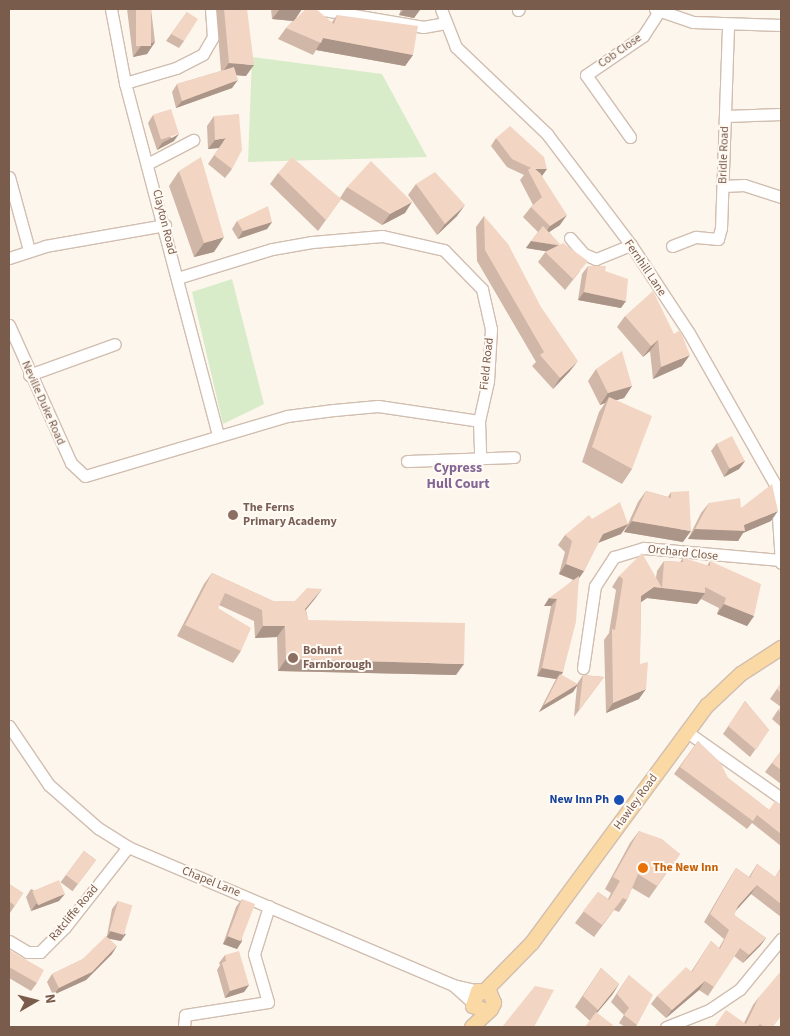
<!DOCTYPE html>
<html>
<head>
<meta charset="utf-8">
<style>
  body { margin:0 }
  #map { position:relative; width:790px; height:1036px; overflow:hidden; background:#fdf6ec; font-family:"Source Sans 3",sans-serif }
  div>[style] { position:absolute }
  .green>* { inset:0; background:#d8ecc9 }
  .roads { filter:drop-shadow(1px 0 #d1beb0) drop-shadow(-1px 0 #d1beb0) drop-shadow(0 1px #d1beb0) drop-shadow(0 -1px #d1beb0) }
  .minor>* { height:11px; margin:-5.5px; padding:0 5.5px; transform-origin:5.5px; border-radius:5.5px; background:#fff }
  .major>* { height:14px; margin:-7px; padding:0 7px; transform-origin:7px; border-radius:7px; background:#fbd9a5 }
  .wall>* { inset:0; background:#d1b7a8; transform-origin:0 0 }
  .shaded-wall>* { inset:0; background:#aa9588 }
  .building>* { inset:0; background:#f3d5c3; transform-origin:0 0 }
  .dots>* { width:14px; height:14px; translate:-50% -50%; box-sizing:border-box; border:2px solid #fffaf3; border-radius:50% }
  span { translate:-50% -50%; white-space:nowrap; text-align:center; line-height:1.15; -webkit-text-stroke:4px #fffaf3; paint-order:stroke }
  .street-label { font-size:12px; color:#7a5c4d }
  .education-label { font-size:12px; color:#785e54; font-weight:700 }
  .left { translate:0 -50%; text-align:left }
  .transit-label { font-size:12px; color:#164399; font-weight:700 }
  .right { translate:-100% -50%; text-align:right }
  .food-label { font-size:12px; color:#c56008; font-weight:700 }
  .neighbourhood-label { font-size:14px; color:#846695; font-weight:700 }
  .frame { position:absolute; inset:0; border:10px solid #7a5c4d; pointer-events:none }
  .north { position:absolute; left:10px; top:976px; width:50px; height:50px; -webkit-text-stroke:4px #fffaf3; paint-order:stroke; rotate:82deg; font-size:14px; font-weight:700; line-height:20px; text-align:center; color:#7a5c4d }
  .north::after { content:''; display:block; margin:auto; width:18px; height:22px; background:#7a5c4d; clip-path:polygon(50% 0,100% 100%,50% 72%,0 100%) }
</style>
</head>
<body>
<div id="map">
  <div class="green">
    <div style="clip-path:polygon(252px 57px,382px 74px,427px 157px,248px 162px)"></div>
    <div style="clip-path:polygon(232px 279px,264px 404px,223px 424px,192px 292px)"></div>
  </div>
  <div class="roads">
    <div class="minor">
      <div style="left:111px;top:9px;width:75px;rotate:79.3deg"></div>
      <div style="left:125px;top:83px;width:365px;rotate:75.2deg"></div>
      <div style="left:318px;top:9px;width:107px;rotate:9.7deg"></div>
      <div style="left:423px;top:27px;width:23px;rotate:-10deg"></div>
      <div style="left:441px;top:9px;width:41px;rotate:68.5deg"></div>
      <div style="left:456px;top:47px;width:126px;rotate:43.7deg"></div>
      <div style="left:547px;top:134px;width:139px;rotate:52.9deg"></div>
      <div style="left:631px;top:245px;width:105px;rotate:56.6deg"></div>
      <div style="left:689px;top:333px;width:176px;rotate:60.4deg"></div>
      <div style="left:776px;top:486px;width:77px;rotate:86.3deg"></div>
      <div style="left:655px;top:9px;width:40px;rotate:18.9deg"></div>
      <div style="left:693px;top:22px;width:88px;rotate:2deg"></div>
      <div style="left:518px;top:10px;width:1px;rotate:-45deg"></div>
      <div style="left:125px;top:83px;width:53px;rotate:-16.4deg"></div>
      <div style="left:176px;top:68px;width:30px;rotate:-27deg"></div>
      <div style="left:203px;top:54px;width:20px;rotate:-60deg"></div>
      <div style="left:213px;top:37px;width:28px;rotate:-94deg"></div>
      <div style="left:726px;top:116px;width:55px;rotate:-2.1deg"></div>
      <div style="left:630px;top:137px;width:76px;rotate:-125.4deg"></div>
      <div style="left:586px;top:75px;width:69px;rotate:-34.4deg"></div>
      <div style="left:643px;top:36px;width:30px;rotate:-57deg"></div>
      <div style="left:149px;top:163px;width:50px;rotate:-27.6deg"></div>
      <div style="left:9px;top:177px;width:76px;rotate:74.7deg"></div>
      <div style="left:723px;top:186px;width:21px;rotate:-3deg"></div>
      <div style="left:744px;top:185px;width:39px;rotate:18deg"></div>
      <div style="left:570px;top:238px;width:21px;rotate:49deg"></div>
      <div style="left:584px;top:254px;width:13px;rotate:23deg"></div>
      <div style="left:596px;top:259px;width:38px;rotate:-22deg"></div>
      <div style="left:672px;top:246px;width:26px;rotate:-21deg"></div>
      <div style="left:696px;top:237px;width:22px;rotate:5deg"></div>
      <div style="left:718px;top:239px;width:11px;rotate:-75deg"></div>
      <div style="left:721px;top:228px;width:204px;rotate:-88deg"></div>
      <div style="left:9px;top:258px;width:38px;rotate:-18deg"></div>
      <div style="left:45px;top:246px;width:122px;rotate:-9.9deg"></div>
      <div style="left:9px;top:325px;width:151px;rotate:65.8deg"></div>
      <div style="left:71px;top:463px;width:19px;rotate:43deg"></div>
      <div style="left:85px;top:476px;width:211px;rotate:-16.5deg"></div>
      <div style="left:287px;top:416px;width:47px;rotate:-7.3deg"></div>
      <div style="left:334px;top:410px;width:44px;rotate:-5.2deg"></div>
      <div style="left:378px;top:406px;width:102px;rotate:8.4deg"></div>
      <div style="left:479px;top:421px;width:41px;rotate:-77.3deg"></div>
      <div style="left:488px;top:381px;width:52px;rotate:-86.7deg"></div>
      <div style="left:491px;top:329px;width:41px;rotate:-102.7deg"></div>
      <div style="left:482px;top:289px;width:54px;rotate:-134.3deg"></div>
      <div style="left:444px;top:250px;width:64px;rotate:-167.3deg"></div>
      <div style="left:382px;top:236px;width:70px;rotate:175.1deg"></div>
      <div style="left:312px;top:242px;width:41px;rotate:170.1deg"></div>
      <div style="left:272px;top:249px;width:98px;rotate:162.9deg"></div>
      <div style="left:29px;top:375px;width:91px;rotate:-19.8deg"></div>
      <div style="left:479px;top:421px;width:35px;rotate:88deg"></div>
      <div style="left:407px;top:461px;width:107px;rotate:-2.1deg"></div>
      <div style="left:583px;top:668px;width:83px;rotate:-81.7deg"></div>
      <div style="left:595px;top:586px;width:35px;rotate:-57deg"></div>
      <div style="left:614px;top:557px;width:31px;rotate:-17deg"></div>
      <div style="left:644px;top:548px;width:137px;rotate:5deg"></div>
      <div style="left:9px;top:726px;width:71px;rotate:55.9deg"></div>
      <div style="left:49px;top:785px;width:65px;rotate:41.3deg"></div>
      <div style="left:98px;top:828px;width:36px;rotate:32deg"></div>
      <div style="left:128px;top:847px;width:353px;rotate:23deg"></div>
      <div style="left:453px;top:985px;width:26px;rotate:13deg"></div>
      <div style="left:687px;top:732px;width:115px;rotate:35.1deg"></div>
      <div style="left:9px;top:941px;width:21px;rotate:31deg"></div>
      <div style="left:27px;top:952px;width:13px"></div>
      <div style="left:40px;top:952px;width:35px;rotate:-45deg"></div>
      <div style="left:65px;top:927px;width:102px;rotate:-51.8deg"></div>
      <div style="left:453px;top:985px;width:25px;rotate:42deg"></div>
      <div style="left:184px;top:1027px;width:12px;rotate:-85deg"></div>
      <div style="left:185px;top:1015px;width:84px;rotate:-8.9deg"></div>
      <div style="left:268px;top:1002px;width:50px;rotate:-106.3deg"></div>
      <div style="left:254px;top:954px;width:50px;rotate:-72.6deg"></div>
      <div style="left:666px;top:1027px;width:46px;rotate:-21.6deg"></div>
      <div style="left:709px;top:1010px;width:37px;rotate:-34deg"></div>
      <div style="left:740px;top:989px;width:65px;rotate:-50.6deg"></div>
    </div>
    <div class="major">
      <div style="left:485px;top:991px;width:67px;rotate:-45.6deg"></div>
      <div style="left:532px;top:943px;width:295px;rotate:-53.6deg"></div>
      <div style="left:707px;top:706px;width:47px;rotate:-43.3deg"></div>
      <div style="left:741px;top:674px;width:48px;rotate:-33deg"></div>
      <div style="left:472px;top:1027px;width:26px;rotate:-43deg"></div>
      <div style="left:491px;top:1009px;width:7px;rotate:-63deg"></div>
      <div style="left:494px;top:1003px;width:11px;rotate:-112deg"></div>
      <div style="left:490px;top:993px;width:12px;rotate:-171deg"></div>
      <div style="left:478px;top:991px;width:16px;rotate:108deg"></div>
      <div style="left:473px;top:1006px;width:15px;rotate:20deg"></div>
    </div>
  </div>
  <div class="wall">
    <div style="clip-path:polygon(127px 9px,151px 9px,155px 42px,147px 54px,133px 57px)"></div>
    <div style="clip-path:polygon(216px 9px,247px 9px,246px 76px,236px 75px,232px 88px,176px 108px,172px 92px,177px 84px,221px 71px)"></div>
    <div style="clip-path:polygon(271px 9px,302px 9px,296px 18px,332px 22px,337px 15px,413px 55px,405px 66px,316px 50px,313px 55px,278px 39px,286px 28px,293px 21px,272px 19px)"></div>
    <div style="clip-path:polygon(401px 9px,420px 9px,414px 18px,399px 15px)"></div>
    <div style="clip-path:polygon(187px 12px,184px 41px,179px 48px,166px 41px)"></div>
    <div style="clip-path:polygon(153px 115px,174px 141px,157px 150px,148px 123px)"></div>
    <div style="clip-path:polygon(214px 116px,232px 169px,225px 178px,208px 164px,219px 148px,208px 149px,207px 126px)"></div>
    <div style="clip-path:polygon(496px 138px,542px 176px,560px 225px,549px 232px,580px 271px,565px 290px,538px 262px,546px 251px,526px 248px,538px 232px,523px 217px,531px 207px,533px 205px,520px 180px,524px 175px,507px 167px,491px 146px)"></div>
    <div style="clip-path:polygon(179px 171px,214px 252px,194px 257px,169px 186px)"></div>
    <div style="clip-path:polygon(278px 173px,340px 198px,347px 187px,405px 213px,382px 225px,341px 199px,318px 231px,270px 184px)"></div>
    <div style="clip-path:polygon(416px 184px,457px 216px,437px 235px,408px 195px)"></div>
    <div style="clip-path:polygon(484px 216px,570px 371px,553px 389px,532px 366px,536px 362px,477px 261px,476px 227px)"></div>
    <div style="clip-path:polygon(237px 221px,272px 222px,267px 229px,238px 239px,232px 229px)"></div>
    <div style="clip-path:polygon(588px 266px,605px 271px,621px 308px,578px 300px,582px 274px)"></div>
    <div style="clip-path:polygon(625px 316px,674px 334px,682px 366px,653px 379px,650px 351px,643px 357px,617px 327px)"></div>
    <div style="clip-path:polygon(596px 369px,632px 386px,624px 398px,616px 400px,632px 469px,622px 484px,582px 462px,599px 412px,605px 403px,600px 405px,588px 381px)"></div>
    <div style="clip-path:polygon(717px 443px,745px 461px,739px 469px,724px 477px,711px 451px)"></div>
    <div style="clip-path:polygon(646px 491px,668px 497px,671px 492px,683px 542px,624px 532px,627px 526px,621px 534px,598px 543px,584px 571px,579px 578px,563px 672px,561px 675px,577px 684px,583px 675px,604px 677px,574px 717px,577px 686px,573px 692px,539px 712px,556px 679px,537px 676px,551px 606px,544px 606px,573px 580px,559px 574px,565px 552px,558px 545px,565px 535px,592px 519px,628px 524px,638px 502px)"></div>
    <div style="clip-path:polygon(709px 503px,741px 508px,771px 521px,743px 533px,738px 541px,688px 539px,701px 513px)"></div>
    <div style="clip-path:polygon(683px 558px,707px 566px,710px 561px,754px 616px,747px 626px,717px 614px,719px 608px,701px 599px,697px 604px,647px 598px,641px 602px,639px 699px,606px 713px,604px 640px,609px 633px,616px 590px,612px 587px,619px 576px,656px 578px,657px 571px,664px 561px,680px 562px)"></div>
    <div style="clip-path:polygon(212px 573px,273px 601px,295px 601px,322px 589px,306px 610px,308px 620px,456px 675px,278px 671px,277px 637px,255px 638px,254px 621px,219px 605px,218px 608px,241px 651px,233px 663px,177px 636px,204px 584px)"></div>
    <div style="clip-path:polygon(781px 683px,781px 707px,770px 699px)"></div>
    <div style="clip-path:polygon(745px 701px,769px 730px,750px 757px,723px 734px)"></div>
    <div style="clip-path:polygon(781px 707px,781px 727px,772px 719px,778px 710px)"></div>
    <div style="clip-path:polygon(698px 741px,728px 778px,769px 810px,781px 805px,781px 846px,752px 823px,747px 829px,674px 774px)"></div>
    <div style="clip-path:polygon(781px 751px,781px 784px,765px 772px)"></div>
    <div style="clip-path:polygon(639px 831px,680px 854px,649px 898px,632px 888px,627px 900px,619px 912px,614px 910px,594px 937px,575px 923px,598px 892px,608px 899px,611px 893px,605px 889px,630px 843px)"></div>
    <div style="left:84px;top:851px;width:15px;height:39px;rotate:37deg"></div>
    <div style="clip-path:polygon(757px 864px,775px 877px,781px 867px,781px 917px,751px 894px,736px 910px,734px 915px,766px 938px,760px 946px,743px 963px,734px 956px,708px 996px,699px 990px,666px 1018px,651px 1004px,657px 996px,691px 972px,711px 941px,719px 948px,724px 939px,704px 922px,731px 876px,736px 868px,749px 877px)"></div>
    <div style="clip-path:polygon(9px 884px,23px 893px,10px 913px,9px 912px)"></div>
    <div style="clip-path:polygon(31px 889px,59px 901px,31px 911px,26px 897px)"></div>
    <div style="clip-path:polygon(242px 899px,242px 941px,237px 949px,223px 944px,236px 907px)"></div>
    <div style="clip-path:polygon(118px 901px,121px 941px,110px 939px,112px 954px,86px 980px,53px 995px,47px 982px,52px 974px,83px 959px,107px 936px,112px 909px)"></div>
    <div style="clip-path:polygon(9px 950px,37px 983px,31px 991px,9px 978px)"></div>
    <div style="clip-path:polygon(225px 955px,249px 985px,244px 992px,225px 998px,217px 970px,220px 965px,219px 963px)"></div>
    <div style="clip-path:polygon(601px 968px,619px 984px,612px 995px,590px 1021px,575px 1007px)"></div>
    <div style="clip-path:polygon(629px 975px,637px 1025px,635px 1027px,625px 1027px,619px 1023px,624px 1015px,611px 1002px)"></div>
    <div style="clip-path:polygon(759px 997px,773px 1027px,714px 1027px,744px 1023px,753px 1005px)"></div>
  </div>
  <div class="shaded-wall">
    <div style="clip-path:polygon(280px 9px,302px 9px,294px 21px,272px 19px)"></div>
    <div style="clip-path:polygon(404px 9px,411px 9px,420px 10px,414px 18px,399px 15px)"></div>
    <div style="clip-path:polygon(323px 38px,413px 55px,405px 66px,316px 50px)"></div>
    <div style="clip-path:polygon(155px 42px,147px 54px,133px 57px,141px 46px)"></div>
    <div style="clip-path:polygon(229px 63px,254px 65px,246px 76px,221px 74px)"></div>
    <div style="clip-path:polygon(238px 80px,232px 88px,176px 108px,182px 101px)"></div>
    <div style="clip-path:polygon(179px 134px,174px 141px,157px 150px,162px 143px)"></div>
    <div style="clip-path:polygon(226px 138px,219px 148px,208px 149px,215px 140px)"></div>
    <div style="clip-path:polygon(535px 169px,547px 169px,542px 176px)"></div>
    <div style="clip-path:polygon(412px 202px,405px 213px,382px 225px,390px 214px)"></div>
    <div style="clip-path:polygon(465px 205px,457px 216px,437px 235px,445px 224px)"></div>
    <div style="clip-path:polygon(567px 215px,560px 225px,543px 236px,550px 226px)"></div>
    <div style="clip-path:polygon(272px 222px,267px 229px,238px 239px,243px 231px)"></div>
    <div style="clip-path:polygon(224px 237px,214px 252px,194px 257px,204px 243px)"></div>
    <div style="clip-path:polygon(531px 241px,561px 246px,556px 253px,526px 248px)"></div>
    <div style="clip-path:polygon(584px 292px,626px 301px,621px 308px,578px 300px)"></div>
    <div style="clip-path:polygon(658px 340px,650px 351px,643px 357px,651px 346px)"></div>
    <div style="clip-path:polygon(690px 355px,682px 366px,653px 379px,661px 367px)"></div>
    <div style="clip-path:polygon(578px 361px,570px 371px,553px 389px,560px 378px)"></div>
    <div style="clip-path:polygon(632px 386px,624px 398px,607px 403px,609px 397px,605px 403px,600px 405px,608px 393px)"></div>
    <div style="clip-path:polygon(745px 461px,739px 469px,724px 477px,729px 469px)"></div>
    <div style="clip-path:polygon(778px 511px,771px 521px,743px 533px,738px 541px,688px 539px,695px 529px,744px 525px)"></div>
    <div style="clip-path:polygon(632px 521px,691px 531px,683px 542px,624px 532px)"></div>
    <div style="clip-path:polygon(628px 524px,621px 534px,595px 544px,603px 534px)"></div>
    <div style="clip-path:polygon(566px 564px,584px 571px,577px 581px,559px 574px)"></div>
    <div style="clip-path:polygon(654px 587px,705px 593px,697px 604px,647px 598px,634px 607px,641px 596px)"></div>
    <div style="clip-path:polygon(322px 589px,314px 600px,297px 620px,305px 609px)"></div>
    <div style="clip-path:polygon(549px 598px,557px 599px,551px 606px,544px 606px)"></div>
    <div style="clip-path:polygon(724px 604px,754px 616px,747px 626px,717px 614px)"></div>
    <div style="clip-path:polygon(263px 626px,285px 626px,277px 637px,255px 638px)"></div>
    <div style="clip-path:polygon(286px 659px,464px 664px,456px 675px,278px 671px)"></div>
    <div style="clip-path:polygon(542px 668px,563px 672px,558px 680px,560px 674px,556px 679px,537px 676px)"></div>
    <div style="clip-path:polygon(578px 684px,573px 692px,539px 712px,544px 705px)"></div>
    <div style="clip-path:polygon(646px 689px,639px 699px,606px 713px,613px 703px)"></div>
    <div style="clip-path:polygon(757px 885px,751px 894px,732px 915px,738px 906px)"></div>
    <div style="clip-path:polygon(65px 894px,59px 901px,31px 911px,36px 904px)"></div>
    <div style="clip-path:polygon(111px 931px,126px 934px,121px 941px,106px 938px)"></div>
    <div style="clip-path:polygon(228px 936px,242px 941px,237px 949px,223px 944px)"></div>
    <div style="clip-path:polygon(766px 938px,760px 946px,743px 963px,749px 955px)"></div>
    <div style="clip-path:polygon(117px 946px,112px 954px,86px 980px,53px 995px,59px 988px)"></div>
    <div style="clip-path:polygon(705px 981px,699px 990px,666px 1018px,672px 1010px)"></div>
    <div style="clip-path:polygon(619px 984px,612px 995px,590px 1021px,598px 1010px)"></div>
    <div style="clip-path:polygon(249px 985px,244px 992px,225px 998px,230px 991px)"></div>
  </div>
  <div class="building">
    <div style="left:136px;top:9px;width:15px;height:37px"></div>
    <div style="clip-path:polygon(224px 9px,247px 9px,254px 65px,229px 63px)"></div>
    <div style="clip-path:polygon(306px 9px,316px 9px,334px 24px,337px 15px,418px 26px,413px 55px,323px 38px,321px 43px,286px 28px)"></div>
    <div style="clip-path:polygon(187px 12px,198px 19px,184px 41px,171px 34px)"></div>
    <div style="clip-path:polygon(234px 67px,238px 80px,182px 101px,177px 84px)"></div>
    <div style="left:171px;top:109px;width:26px;height:19px;rotate:72deg"></div>
    <div style="clip-path:polygon(239px 114px,242px 150px,232px 169px,214px 155px,226px 138px,215px 140px,214px 116px)"></div>
    <div style="clip-path:polygon(510px 126px,544px 157px,547px 169px,535px 169px,532px 167px,531px 168px,512px 159px,496px 138px)"></div>
    <div style="clip-path:polygon(201px 157px,224px 237px,204px 243px,179px 171px)"></div>
    <div style="clip-path:polygon(292px 157px,341px 199px,326px 220px,278px 173px)"></div>
    <div style="clip-path:polygon(371px 161px,412px 202px,390px 214px,347px 187px)"></div>
    <div style="clip-path:polygon(532px 167px,540px 173px,567px 215px,550px 226px,531px 207px,542px 197px,528px 170px)"></div>
    <div style="clip-path:polygon(435px 172px,465px 205px,445px 224px,416px 184px)"></div>
    <div style="clip-path:polygon(268px 206px,272px 222px,243px 231px,237px 221px)"></div>
    <div style="clip-path:polygon(484px 216px,508px 244px,541px 307px,578px 361px,560px 378px,540px 355px,544px 352px,485px 250px)"></div>
    <div style="clip-path:polygon(543px 226px,560px 244px,558px 245px,531px 241px)"></div>
    <div style="clip-path:polygon(563px 243px,588px 261px,573px 279px,545px 252px)"></div>
    <div style="clip-path:polygon(588px 266px,606px 266px,605px 271px,628px 279px,626px 301px,584px 292px)"></div>
    <div style="clip-path:polygon(653px 291px,674px 334px,680px 330px,690px 355px,661px 367px,658px 340px,651px 346px,625px 316px)"></div>
    <div style="clip-path:polygon(622px 351px,632px 386px,608px 393px,596px 369px)"></div>
    <div style="clip-path:polygon(609px 397px,652px 416px,632px 469px,592px 447px)"></div>
    <div style="left:732px;top:436px;width:28px;height:17px;rotate:63deg"></div>
    <div style="clip-path:polygon(772px 484px,778px 511px,744px 525px,745px 531px,695px 529px,709px 503px,740px 498px,741px 508px)"></div>
    <div style="clip-path:polygon(646px 491px,671px 498px,671px 492px,689px 491px,691px 531px,632px 521px)"></div>
    <div style="clip-path:polygon(620px 502px,628px 524px,603px 534px,584px 571px,566px 564px,572px 541px,565px 535px,589px 515px,592px 519px)"></div>
    <div style="clip-path:polygon(642px 553px,662px 588px,664px 561px,683px 562px,683px 558px,710px 566px,710px 561px,761px 584px,754px 616px,724px 604px,726px 598px,705px 587px,705px 593px,654px 587px,641px 596px,640px 664px,648px 662px,646px 689px,613px 703px,612px 629px,615px 630px,623px 579px,619px 576px)"></div>
    <div style="clip-path:polygon(212px 573px,273px 601px,295px 601px,307px 588px,322px 589px,305px 609px,308px 620px,465px 623px,464px 664px,286px 659px,285px 626px,263px 626px,262px 610px,225px 593px,218px 608px,251px 628px,241px 651px,185px 625px)"></div>
    <div style="clip-path:polygon(579px 576px,576px 622px,563px 672px,542px 668px,557px 599px,549px 598px)"></div>
    <div style="clip-path:polygon(560px 674px,578px 684px,544px 705px)"></div>
    <div style="clip-path:polygon(583px 675px,604px 677px,579px 710px)"></div>
    <div style="clip-path:polygon(781px 683px,781px 693px,777px 689px)"></div>
    <div style="clip-path:polygon(745px 701px,769px 730px,756px 750px,728px 726px)"></div>
    <div style="clip-path:polygon(781px 707px,781px 713px,778px 710px)"></div>
    <div style="clip-path:polygon(698px 741px,720px 762px,728px 778px,769px 810px,775px 801px,781px 805px,781px 834px,757px 815px,753px 821px,680px 767px)"></div>
    <div style="clip-path:polygon(781px 751px,781px 770px,772px 763px)"></div>
    <div style="clip-path:polygon(639px 831px,662px 839px,680px 854px,657px 886px,638px 874px,627px 900px,623px 898px,602px 925px,583px 911px,598px 892px,609px 900px,620px 881px,613px 877px)"></div>
    <div style="left:84px;top:851px;width:15px;height:30px;rotate:37deg"></div>
    <div style="clip-path:polygon(757px 864px,775px 877px,781px 868px,781px 904px,757px 885px,738px 906px,734px 915px,766px 938px,749px 955px,740px 948px,714px 987px,705px 981px,672px 1010px,657px 996px,686px 967px,692px 972px,711px 941px,720px 949px,729px 930px,710px 914px,736px 868px,750px 878px)"></div>
    <div style="left:59px;top:880px;width:15px;height:29px;rotate:67deg"></div>
    <div style="clip-path:polygon(9px 884px,23px 893px,15px 906px,9px 901px)"></div>
    <div style="left:242px;top:899px;width:14px;height:40px;rotate:21deg"></div>
    <div style="left:118px;top:901px;width:15px;height:31px;rotate:16deg"></div>
    <div style="clip-path:polygon(106px 936px,117px 946px,92px 972px,59px 988px,52px 974px,83px 959px)"></div>
    <div style="clip-path:polygon(9px 950px,44px 970px,37px 983px,9px 967px)"></div>
    <div style="clip-path:polygon(239px 951px,249px 985px,230px 991px,222px 963px,226px 961px,225px 955px)"></div>
    <div style="clip-path:polygon(601px 968px,619px 984px,598px 1010px,583px 996px)"></div>
    <div style="clip-path:polygon(781px 971px,781px 1016px,773px 1027px,764px 1027px,760px 1024px,757px 1027px,714px 1027px,726px 1010px,746px 1024px,759px 997px)"></div>
    <div style="clip-path:polygon(629px 975px,653px 995px,637px 1025px,624px 1015px,629px 1008px,617px 994px)"></div>
    <div style="clip-path:polygon(535px 986px,554px 990px,534px 1027px,502px 1027px)"></div>
    <div style="clip-path:polygon(596px 1012px,613px 1025px,611px 1027px,585px 1027px)"></div>
  </div>
  <div class="dots">
    <div style="left:233px;top:515px;background:#8d6e63"></div>
    <div style="left:293px;top:658px;background:#8d6e63"></div>
    <div style="left:619px;top:800px;background:#1a4fb4"></div>
    <div style="left:643px;top:868px;background:#e8710a"></div>
  </div>
  <div class="street-label">
    <span style="left:620px;top:51px;rotate:-35deg">Cob Close</span>
    <span style="left:724px;top:155px;rotate:-88deg">Bridle Road</span>
    <span style="left:164px;top:222px;rotate:76deg">Clayton Road</span>
    <span style="left:645px;top:268px;rotate:56deg">Fernhill Lane</span>
    <span style="left:487px;top:364px;rotate:-84deg">Field Road</span>
    <span style="left:43px;top:403px;rotate:66deg">Neville Duke Road</span>
    <span style="left:683px;top:553px;rotate:6deg">Orchard Close</span>
    <span style="left:636px;top:802px;rotate:-54deg">Hawley Road</span>
    <span style="left:211px;top:882px;rotate:22deg">Chapel Lane</span>
    <span style="left:74px;top:913px;rotate:-50deg">Ratcliffe Road</span>
  </div>
  <div class="education-label">
    <span class="left" style="left:243px;top:515px">The Ferns<br>Primary Academy</span>
    <span class="left" style="left:303px;top:658px">Bohunt<br>Farnborough</span>
  </div>
  <div class="transit-label">
    <span class="right" style="left:609px;top:800px">New Inn Ph</span>
  </div>
  <div class="food-label">
    <span class="left" style="left:653px;top:868px">The New Inn</span>
  </div>
  <div class="neighbourhood-label">
    <span style="left:458px;top:476px">Cypress<br>Hull Court</span>
  </div>
  <div class="frame"></div>
  <div class="north">N</div>
</div>
</body>
</html>
